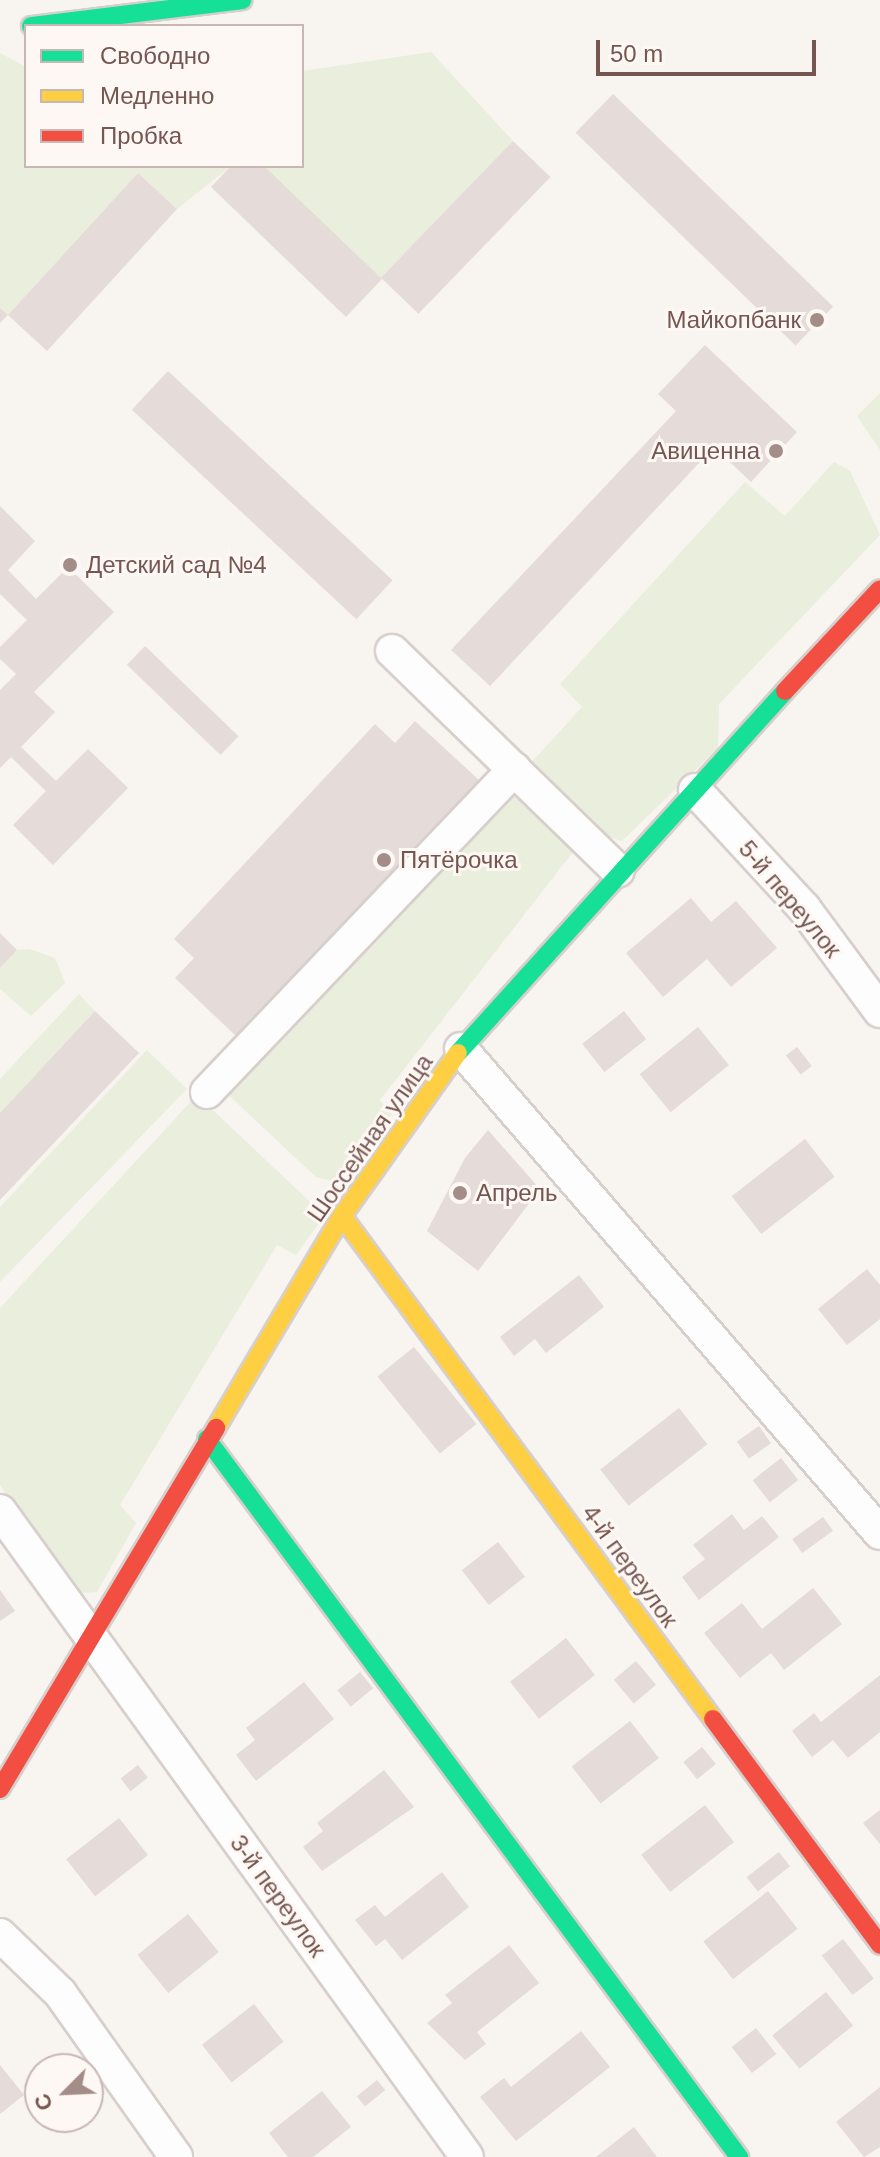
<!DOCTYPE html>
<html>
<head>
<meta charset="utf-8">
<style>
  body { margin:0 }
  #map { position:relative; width:880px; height:2157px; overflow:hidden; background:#f8f4f0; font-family:Arial,sans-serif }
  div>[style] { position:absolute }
  .green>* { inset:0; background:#eaeedc }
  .building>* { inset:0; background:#e5dbd8; transform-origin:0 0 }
  .roads { filter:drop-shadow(2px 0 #d7cfcc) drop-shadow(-2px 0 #d7cfcc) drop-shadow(0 2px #d7cfcc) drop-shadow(0 -2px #d7cfcc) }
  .street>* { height:32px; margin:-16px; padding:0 16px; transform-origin:16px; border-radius:16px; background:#fefdfd }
  .fast>* { height:18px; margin:-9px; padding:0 9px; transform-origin:9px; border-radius:9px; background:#16e098 }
  .slow>* { height:18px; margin:-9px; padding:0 9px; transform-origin:9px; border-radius:9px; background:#ffcf43 }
  .jam>* { height:18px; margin:-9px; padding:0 9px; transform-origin:9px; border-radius:9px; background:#f24e42 }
  .dots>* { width:22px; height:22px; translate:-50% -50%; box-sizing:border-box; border:4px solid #fef8f4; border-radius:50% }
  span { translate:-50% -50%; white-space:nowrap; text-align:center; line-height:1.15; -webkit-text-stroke:6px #fef8f4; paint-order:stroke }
  .poi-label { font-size:24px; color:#765651 }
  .right { translate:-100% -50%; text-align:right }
  .left { translate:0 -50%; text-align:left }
  .street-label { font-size:24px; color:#765651 }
  .legend { position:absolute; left:24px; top:24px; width:280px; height:144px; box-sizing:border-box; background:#fef8f4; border:2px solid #c8b7b3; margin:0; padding:10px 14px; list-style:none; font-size:24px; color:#765651 }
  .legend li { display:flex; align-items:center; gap:16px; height:40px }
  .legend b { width:40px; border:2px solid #c8b7b3 }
  .north { position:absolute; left:24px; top:2053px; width:80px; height:80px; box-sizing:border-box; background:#fef8f4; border:2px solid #c8b7b3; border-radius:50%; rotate:246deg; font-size:22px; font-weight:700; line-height:32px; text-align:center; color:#765651 }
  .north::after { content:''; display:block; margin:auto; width:28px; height:36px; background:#a48d89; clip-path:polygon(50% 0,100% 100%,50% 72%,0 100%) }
  .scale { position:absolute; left:596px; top:40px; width:220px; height:36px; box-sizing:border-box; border:4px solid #765651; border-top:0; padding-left:10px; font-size:24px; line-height:28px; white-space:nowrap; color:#765651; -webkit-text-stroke:6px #fef8f4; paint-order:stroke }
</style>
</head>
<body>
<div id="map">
  <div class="green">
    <div style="clip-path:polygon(431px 52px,513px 141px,381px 279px,264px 166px,302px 166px,302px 71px)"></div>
    <div style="clip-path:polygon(0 53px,26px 67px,26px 166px,231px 166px,177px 209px,138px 173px,8px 315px,0 308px)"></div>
    <div style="clip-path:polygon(880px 393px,880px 450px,857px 416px)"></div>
    <div style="clip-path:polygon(834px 462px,850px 471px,880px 535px,719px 704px,718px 748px,622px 841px,609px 837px,530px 764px,582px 707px,560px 684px,745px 482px,785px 516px)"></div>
    <div style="clip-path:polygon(517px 782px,580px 843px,380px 1100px,392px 1114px,340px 1183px,316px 1177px,222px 1089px)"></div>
    <div style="clip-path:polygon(29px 949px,55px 958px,65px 983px,31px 1016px,0 989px,0 968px,17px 950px)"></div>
    <div style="clip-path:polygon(79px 994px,95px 1011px,0 1113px,0 1079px)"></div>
    <div style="clip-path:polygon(147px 1050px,187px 1089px,0 1282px,0 1207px)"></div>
    <div style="clip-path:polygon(197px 1095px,308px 1200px,320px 1222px,296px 1255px,277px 1245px,120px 1505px,136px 1523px,97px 1592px,83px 1593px,61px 1579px,0 1485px,0 1308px)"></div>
  </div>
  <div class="building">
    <div style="left:613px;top:94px;width:306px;height:54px;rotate:44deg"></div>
    <div style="left:513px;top:141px;width:52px;height:190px;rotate:44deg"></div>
    <div style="clip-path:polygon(231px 166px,264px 166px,382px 279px,346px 317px,211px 187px)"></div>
    <div style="clip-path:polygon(138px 173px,177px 209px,47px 351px,8px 315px,0 323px,0 308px,8px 315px)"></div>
    <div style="clip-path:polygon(705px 345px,797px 432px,751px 482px,714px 447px,490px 686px,451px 650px,676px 411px,658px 394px)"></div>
    <div style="left:168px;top:371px;width:307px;height:53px;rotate:43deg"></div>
    <div style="clip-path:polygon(0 506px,35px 541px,8px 570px,36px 599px,68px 567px,114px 612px,34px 692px,55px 712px,21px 747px,56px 781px,88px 749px,128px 788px,53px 865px,13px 825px,46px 791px,11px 757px,0 768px,0 690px,16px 674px,0 659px,0 647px,27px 620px,0 594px)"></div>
    <div style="left:145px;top:646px;width:130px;height:26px;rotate:44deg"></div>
    <div style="clip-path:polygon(415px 721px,480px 781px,238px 1038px,175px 978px,194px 958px,174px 939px,375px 724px,395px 743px)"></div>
    <div style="clip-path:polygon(691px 898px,711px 922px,736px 901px,777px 948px,731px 987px,707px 959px,663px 997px,626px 953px)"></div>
    <div style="clip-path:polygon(0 933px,17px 950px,0 968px)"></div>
    <div style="clip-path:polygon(95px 1011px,139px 1053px,0 1200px,0 1113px)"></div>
    <div style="left:624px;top:1011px;width:36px;height:53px;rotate:52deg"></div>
    <div style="left:698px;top:1027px;width:49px;height:75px;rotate:51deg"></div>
    <div style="left:797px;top:1047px;width:24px;height:14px;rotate:52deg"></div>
    <div style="clip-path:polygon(488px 1130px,540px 1189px,478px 1271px,427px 1231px,465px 1158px)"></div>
    <div style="left:805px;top:1139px;width:48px;height:93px;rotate:52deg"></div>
    <div style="clip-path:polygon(867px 1269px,880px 1285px,880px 1319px,847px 1345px,818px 1309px)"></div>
    <div style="clip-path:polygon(579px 1275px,604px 1307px,546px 1353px,535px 1339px,514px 1356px,500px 1337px)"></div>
    <div style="left:414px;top:1347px;width:99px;height:47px;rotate:51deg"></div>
    <div style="left:679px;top:1408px;width:46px;height:100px;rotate:52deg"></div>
    <div style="left:759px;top:1426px;width:21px;height:27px;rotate:55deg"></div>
    <div style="left:781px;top:1458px;width:28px;height:36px;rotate:52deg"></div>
    <div style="clip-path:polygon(732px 1514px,744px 1530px,762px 1516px,779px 1537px,699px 1600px,682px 1577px,705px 1559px,693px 1545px)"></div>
    <div style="left:823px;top:1517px;width:17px;height:38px;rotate:54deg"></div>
    <div style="left:498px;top:1542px;width:44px;height:46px;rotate:52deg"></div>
    <div style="clip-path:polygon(813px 1588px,842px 1624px,784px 1670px,771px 1653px,740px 1678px,704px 1633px,742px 1603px,762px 1629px)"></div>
    <div style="clip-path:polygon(0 1590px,15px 1611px,0 1621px)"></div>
    <div style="left:566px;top:1638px;width:47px;height:71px;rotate:52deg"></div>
    <div style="left:636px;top:1661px;width:31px;height:29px;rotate:50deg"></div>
    <div style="left:360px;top:1672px;width:21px;height:29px;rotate:51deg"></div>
    <div style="clip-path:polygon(880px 1675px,880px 1732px,848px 1758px,833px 1740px,812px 1757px,792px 1731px,814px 1713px,821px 1722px)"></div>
    <div style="clip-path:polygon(304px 1682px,334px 1719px,256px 1781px,236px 1755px,255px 1740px,246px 1728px)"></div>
    <div style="left:630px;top:1721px;width:47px;height:74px;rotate:52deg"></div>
    <div style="left:702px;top:1747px;width:22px;height:24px;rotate:51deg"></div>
    <div style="left:138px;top:1765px;width:16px;height:22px;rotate:52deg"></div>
    <div style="clip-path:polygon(384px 1770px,414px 1807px,322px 1871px,303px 1847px,323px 1831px,317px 1823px)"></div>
    <div style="left:705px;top:1805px;width:47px;height:81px;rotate:52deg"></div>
    <div style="clip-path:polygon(880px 1810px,880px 1844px,863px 1823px)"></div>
    <div style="left:119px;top:1818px;width:47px;height:67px;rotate:52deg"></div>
    <div style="left:779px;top:1852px;width:18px;height:41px;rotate:52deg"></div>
    <div style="clip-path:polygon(442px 1872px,469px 1907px,402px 1960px,385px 1939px,376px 1946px,355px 1920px,375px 1905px,385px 1917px)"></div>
    <div style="left:768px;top:1891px;width:48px;height:82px;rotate:52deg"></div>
    <div style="left:188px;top:1914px;width:49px;height:65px;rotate:51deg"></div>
    <div style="left:843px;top:1939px;width:50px;height:27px;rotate:52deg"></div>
    <div style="clip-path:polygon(509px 1945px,539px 1983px,477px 2032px,486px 2044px,465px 2060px,427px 2023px,452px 2003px,445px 1995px)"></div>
    <div style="left:826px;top:1992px;width:43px;height:69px;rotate:51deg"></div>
    <div style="left:254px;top:2004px;width:48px;height:66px;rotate:52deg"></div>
    <div style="left:756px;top:2028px;width:33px;height:31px;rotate:52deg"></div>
    <div style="clip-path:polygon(581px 2031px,610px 2067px,516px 2141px,480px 2097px,504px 2078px,511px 2087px)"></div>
    <div style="clip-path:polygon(0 2065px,24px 2095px,0 2114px)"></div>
    <div style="left:377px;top:2080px;width:13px;height:26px;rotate:51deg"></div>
    <div style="clip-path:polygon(880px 2087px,880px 2147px,864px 2157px,836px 2122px)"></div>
    <div style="clip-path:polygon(322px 2091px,351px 2127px,313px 2157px,288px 2157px,269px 2133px)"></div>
    <div style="clip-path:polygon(634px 2127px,657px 2157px,596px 2157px)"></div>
  </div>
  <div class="roads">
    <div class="street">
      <div style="left:392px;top:651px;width:315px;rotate:44.2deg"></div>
      <div style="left:695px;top:790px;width:161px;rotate:47.3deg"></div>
      <div style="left:804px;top:908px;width:128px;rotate:53.6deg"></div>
      <div style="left:461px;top:1049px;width:640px;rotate:49.12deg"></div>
      <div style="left:207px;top:1092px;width:446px;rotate:-46.4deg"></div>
      <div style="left:0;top:1511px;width:797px;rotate:54.14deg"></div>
      <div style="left:0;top:1935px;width:83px;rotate:44deg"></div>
      <div style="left:60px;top:1993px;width:201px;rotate:54.7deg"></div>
    </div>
    <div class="fast">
      <div style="left:31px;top:26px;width:213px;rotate:-7deg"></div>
      <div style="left:458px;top:1053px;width:488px;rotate:-47.9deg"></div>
      <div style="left:207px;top:1439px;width:894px;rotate:53.46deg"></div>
    </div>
    <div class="slow">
      <div style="left:342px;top:1216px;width:625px;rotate:53.59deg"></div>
      <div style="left:216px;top:1428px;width:247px;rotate:-59.3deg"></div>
      <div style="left:342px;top:1216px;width:200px;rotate:-54.6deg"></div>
    </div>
    <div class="jam">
      <div style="left:785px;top:691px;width:139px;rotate:-47deg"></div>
      <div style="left:713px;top:1719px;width:281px;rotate:53.5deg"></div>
      <div style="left:0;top:1789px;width:421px;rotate:-59.1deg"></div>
    </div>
  </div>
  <div class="dots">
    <div style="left:817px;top:320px;background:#a48d89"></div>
    <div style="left:776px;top:451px;background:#a48d89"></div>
    <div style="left:70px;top:565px;background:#a48d89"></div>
    <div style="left:384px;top:860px;background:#a48d89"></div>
    <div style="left:460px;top:1193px;background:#a48d89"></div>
  </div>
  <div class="poi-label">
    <span class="right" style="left:801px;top:320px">Майкопбанк</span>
    <span class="right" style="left:760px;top:451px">Авиценна</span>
    <span class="left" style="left:86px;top:565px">Детский сад №4</span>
    <span class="left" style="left:400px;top:860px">Пятёрочка</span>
    <span class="left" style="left:476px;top:1193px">Апрель</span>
  </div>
  <div class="street-label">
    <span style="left:790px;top:899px;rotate:50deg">5-й переулок</span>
    <span style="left:370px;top:1138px;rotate:-55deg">Шоссейная улица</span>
    <span style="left:630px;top:1566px;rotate:54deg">4-й переулок</span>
    <span style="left:278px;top:1896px;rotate:54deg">3-й переулок</span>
  </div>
  <ul class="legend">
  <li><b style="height:10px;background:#16e098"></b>Свободно</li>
  <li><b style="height:10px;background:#ffcf43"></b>Медленно</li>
  <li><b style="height:10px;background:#f24e42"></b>Пробка</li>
  </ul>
  <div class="north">С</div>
  <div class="scale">50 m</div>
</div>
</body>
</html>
